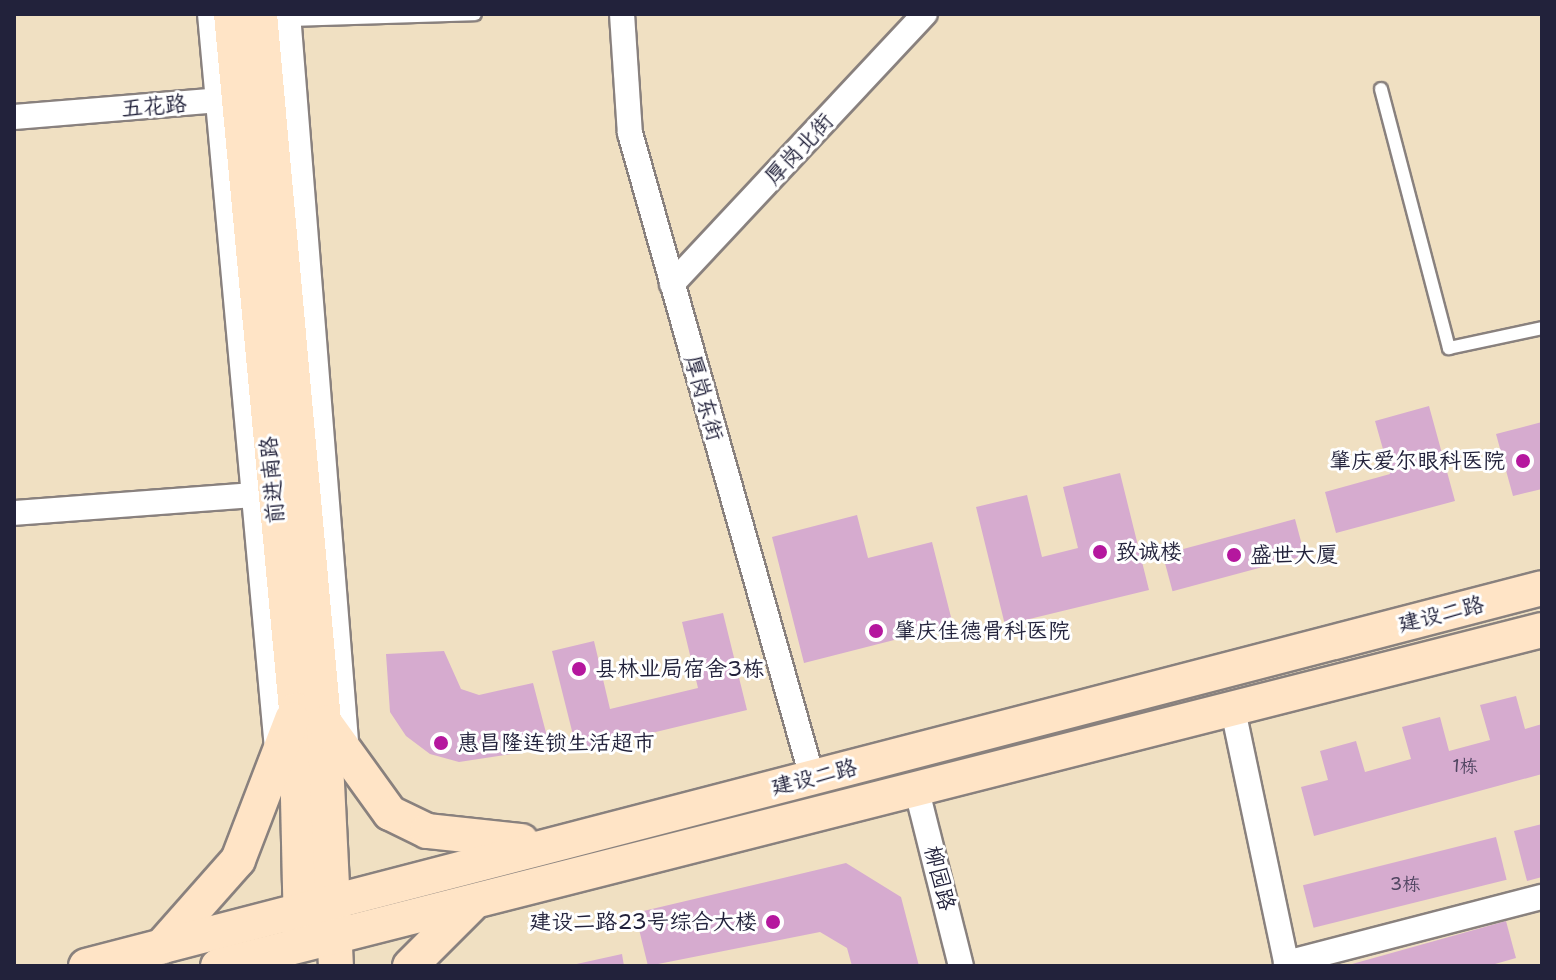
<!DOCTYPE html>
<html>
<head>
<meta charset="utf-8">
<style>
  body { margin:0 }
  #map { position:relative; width:1556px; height:980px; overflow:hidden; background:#f0e0c2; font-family:"Shantell Sans","LXGW WenKai TC",sans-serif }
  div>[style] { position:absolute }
  .building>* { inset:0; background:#d6abcf; transform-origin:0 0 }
  .roads { filter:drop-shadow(2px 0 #89817e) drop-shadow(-2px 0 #89817e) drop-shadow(0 2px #89817e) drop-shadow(0 -2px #89817e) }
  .lane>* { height:12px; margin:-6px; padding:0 6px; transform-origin:6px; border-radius:6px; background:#fff }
  .street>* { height:24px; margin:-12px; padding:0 12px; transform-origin:12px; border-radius:12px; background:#fff }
  .secondary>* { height:34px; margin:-17px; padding:0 17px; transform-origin:17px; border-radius:17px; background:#ffe4c6 }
  .dots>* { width:22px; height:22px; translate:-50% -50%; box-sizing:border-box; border:4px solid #fff; border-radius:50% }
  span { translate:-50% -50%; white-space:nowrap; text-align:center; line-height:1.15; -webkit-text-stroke:6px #fff; paint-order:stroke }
  .number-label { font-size:18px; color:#4f4460 }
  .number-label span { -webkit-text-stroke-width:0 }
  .street-label { font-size:22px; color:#22223b }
  .poi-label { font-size:22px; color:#22223b }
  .right { translate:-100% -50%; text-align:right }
  .left { translate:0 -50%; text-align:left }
  .frame { position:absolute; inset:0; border:16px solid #22223b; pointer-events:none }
</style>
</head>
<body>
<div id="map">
  <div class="building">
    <div style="clip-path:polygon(1429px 406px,1455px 501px,1336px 533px,1325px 492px,1390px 474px,1375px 421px)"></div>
    <div style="clip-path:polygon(1542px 422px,1542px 489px,1513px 496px,1496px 434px)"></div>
    <div style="clip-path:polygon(1120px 473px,1149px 590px,1005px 625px,976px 507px,1027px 495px,1042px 557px,1078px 548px,1063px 487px)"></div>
    <div style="clip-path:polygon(857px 515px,868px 558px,932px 542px,953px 625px,804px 663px,772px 537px)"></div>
    <div style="left:1295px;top:519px;width:38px;height:137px;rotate:75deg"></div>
    <div style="clip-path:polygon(723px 613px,747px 710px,577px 751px,552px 651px,594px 641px,610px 709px,698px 688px,682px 622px)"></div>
    <div style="clip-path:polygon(444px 651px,461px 689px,479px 695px,533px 683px,550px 748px,459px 762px,430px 754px,406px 736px,390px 712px,386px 654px)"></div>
    <div style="clip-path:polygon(1516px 696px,1525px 729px,1542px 724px,1542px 774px,1314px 836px,1301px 787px,1328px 780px,1320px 751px,1356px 741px,1365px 772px,1411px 759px,1402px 727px,1440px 717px,1449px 751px,1490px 740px,1480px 705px)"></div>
    <div style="clip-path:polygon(1542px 824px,1542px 877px,1527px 881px,1514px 831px)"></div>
    <div style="left:1496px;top:837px;width:44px;height:199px;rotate:76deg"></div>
    <div style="clip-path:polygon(846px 863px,901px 897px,919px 966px,852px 966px,847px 948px,820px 932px,648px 966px,635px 913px)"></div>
    <div style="clip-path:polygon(1506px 921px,1516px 958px,1488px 966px,1345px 966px)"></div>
    <div style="clip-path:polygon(622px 954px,624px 966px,572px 966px,572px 965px)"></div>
  </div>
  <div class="roads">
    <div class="lane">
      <div style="left:288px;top:20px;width:187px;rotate:-1.8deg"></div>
      <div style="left:1381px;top:89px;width:268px;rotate:75.3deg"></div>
      <div style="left:1449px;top:348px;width:95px;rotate:-12.1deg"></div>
    </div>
    <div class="street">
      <div style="left:210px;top:14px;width:738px;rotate:84.79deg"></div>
      <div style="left:288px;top:14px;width:742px;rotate:85.44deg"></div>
      <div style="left:622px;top:14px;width:119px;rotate:86.2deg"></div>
      <div style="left:630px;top:133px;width:669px;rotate:74.22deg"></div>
      <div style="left:14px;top:117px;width:218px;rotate:-4.7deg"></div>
      <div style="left:672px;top:284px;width:370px;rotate:-46.9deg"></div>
      <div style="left:14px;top:513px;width:255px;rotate:-4.3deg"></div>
      <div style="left:1233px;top:710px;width:262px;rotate:78.1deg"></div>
      <div style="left:917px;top:791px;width:180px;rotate:75.9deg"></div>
      <div style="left:1286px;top:963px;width:264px;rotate:-14.5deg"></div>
    </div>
    <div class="secondary">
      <div style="left:231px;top:14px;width:699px;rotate:84.66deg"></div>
      <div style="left:296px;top:710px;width:220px;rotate:88.7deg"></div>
      <div style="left:260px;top:14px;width:711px;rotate:84.83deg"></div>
      <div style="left:324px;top:722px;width:244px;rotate:87.2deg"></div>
      <div style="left:325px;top:723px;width:111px;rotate:54.2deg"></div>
      <div style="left:390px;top:813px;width:41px;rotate:25.9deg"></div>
      <div style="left:427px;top:831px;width:95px;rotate:6.1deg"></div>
      <div style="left:161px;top:947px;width:116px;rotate:-48.5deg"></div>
      <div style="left:238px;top:860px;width:151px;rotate:-69deg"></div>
      <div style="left:86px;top:966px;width:1504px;rotate:-14.55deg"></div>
      <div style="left:218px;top:966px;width:1366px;rotate:-14.24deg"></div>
      <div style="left:410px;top:966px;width:86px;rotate:-45deg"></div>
    </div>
  </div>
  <div class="dots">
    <div style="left:1523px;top:461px;background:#b5179e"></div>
    <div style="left:1100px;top:552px;background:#b5179e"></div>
    <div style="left:1234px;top:555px;background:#b5179e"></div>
    <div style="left:876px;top:631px;background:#b5179e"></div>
    <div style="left:579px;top:669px;background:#b5179e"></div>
    <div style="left:441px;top:743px;background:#b5179e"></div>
    <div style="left:773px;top:922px;background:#b5179e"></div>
  </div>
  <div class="number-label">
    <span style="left:1465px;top:766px">1栋</span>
    <span style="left:1405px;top:884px">3栋</span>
  </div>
  <div class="street-label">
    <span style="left:154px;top:106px;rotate:-5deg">五花路</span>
    <span style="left:799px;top:149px;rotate:-47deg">厚岗北街</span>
    <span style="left:704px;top:398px;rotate:74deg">厚岗东街</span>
    <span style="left:272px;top:480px;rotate:-95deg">前进南路</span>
    <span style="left:1441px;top:614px;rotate:-14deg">建设二路</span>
    <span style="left:814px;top:777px;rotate:-14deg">建设二路</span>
    <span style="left:940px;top:878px;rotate:76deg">柳园路</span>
  </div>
  <div class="poi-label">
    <span class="right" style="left:1505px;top:461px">肇庆爱尔眼科医院</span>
    <span class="left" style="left:1116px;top:552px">致诚楼</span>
    <span class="left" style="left:1250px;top:555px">盛世大厦</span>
    <span class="left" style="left:894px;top:631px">肇庆佳德骨科医院</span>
    <span class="left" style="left:595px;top:669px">县林业局宿舍3栋</span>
    <span class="left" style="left:457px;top:743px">惠昌隆连锁生活超市</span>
    <span class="right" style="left:757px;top:922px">建设二路23号综合大楼</span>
  </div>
  <div class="frame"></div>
</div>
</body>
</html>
